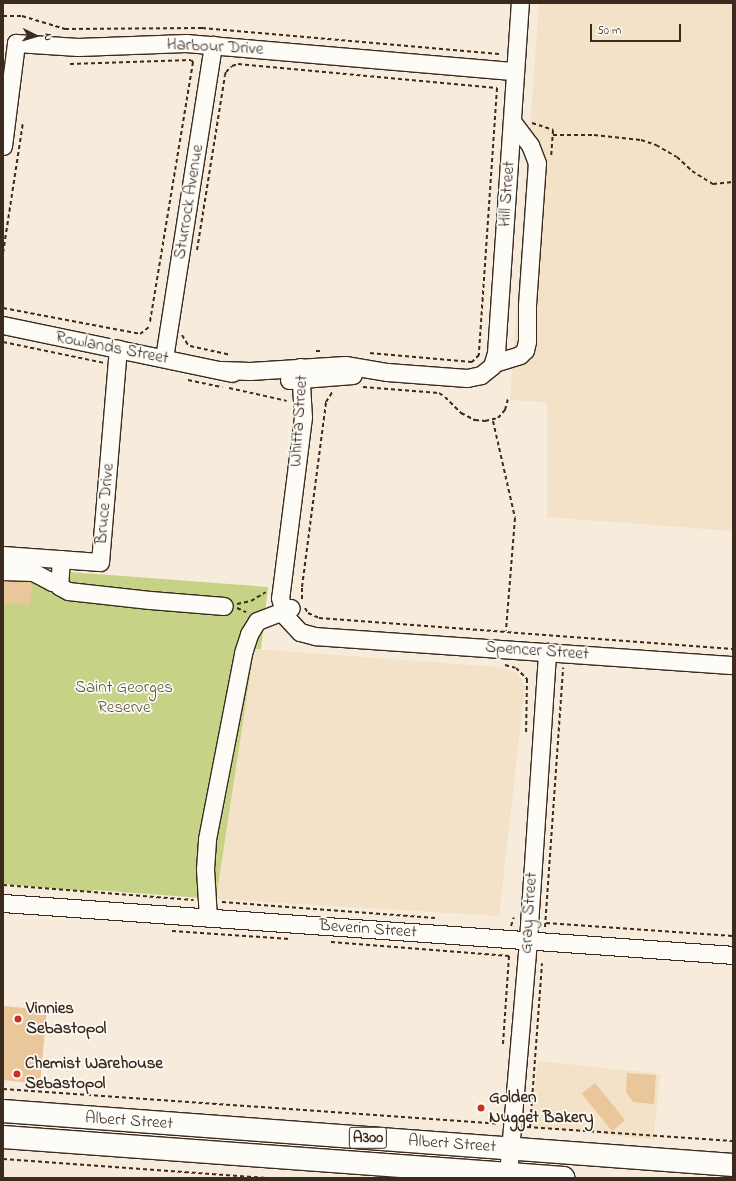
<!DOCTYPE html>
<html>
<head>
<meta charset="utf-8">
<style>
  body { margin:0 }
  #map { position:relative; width:736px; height:1181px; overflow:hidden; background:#f7ecdb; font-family:"Indie Flower",sans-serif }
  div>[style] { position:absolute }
  .built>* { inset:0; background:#f3e1c8; transform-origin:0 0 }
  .green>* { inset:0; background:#c6d386 }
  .building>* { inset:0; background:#eac79b; transform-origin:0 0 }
  .path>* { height:2px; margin-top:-1px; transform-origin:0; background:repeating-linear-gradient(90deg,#3b2a1e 0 4px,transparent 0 7px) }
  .roads { filter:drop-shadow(1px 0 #3b2a1e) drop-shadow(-1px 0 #3b2a1e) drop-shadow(0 1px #3b2a1e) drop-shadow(0 -1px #3b2a1e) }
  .minor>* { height:17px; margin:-8.5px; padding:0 8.5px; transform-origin:8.5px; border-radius:8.5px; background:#fdfcf7 }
  .highway>* { height:22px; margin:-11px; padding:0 11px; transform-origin:11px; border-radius:11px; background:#fdfcf7 }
  .dots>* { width:11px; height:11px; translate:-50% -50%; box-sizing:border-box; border:2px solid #fdfcf7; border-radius:50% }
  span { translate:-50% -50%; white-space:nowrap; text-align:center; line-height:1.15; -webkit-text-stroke:3.5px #fdfcf7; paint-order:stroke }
  .shield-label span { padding:1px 3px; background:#fdfcf7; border:1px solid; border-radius:3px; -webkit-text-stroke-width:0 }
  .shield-label { font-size:16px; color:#3b2a1e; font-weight:700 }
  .street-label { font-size:17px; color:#3b2a1e }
  .park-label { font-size:17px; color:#5e5438 }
  .poi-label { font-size:17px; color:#3b2a1e; font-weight:700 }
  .left { translate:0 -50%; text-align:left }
  .frame { position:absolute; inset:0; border:4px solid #3b2a1e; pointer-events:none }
  .north { position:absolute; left:16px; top:16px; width:40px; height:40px; -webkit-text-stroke:3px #fdfcf7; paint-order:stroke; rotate:95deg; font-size:11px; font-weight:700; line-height:16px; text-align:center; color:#3b2a1e }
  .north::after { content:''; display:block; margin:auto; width:14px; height:18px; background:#3b2a1e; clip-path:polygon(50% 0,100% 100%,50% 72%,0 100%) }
  .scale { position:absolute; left:590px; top:24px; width:91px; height:18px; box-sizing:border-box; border:2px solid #3b2a1e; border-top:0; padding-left:5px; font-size:12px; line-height:14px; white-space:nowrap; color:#3b2a1e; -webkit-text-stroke:3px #fdfcf7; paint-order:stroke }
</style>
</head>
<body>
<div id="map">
  <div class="built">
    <div style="clip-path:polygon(539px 3px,733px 3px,733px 531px,547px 517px,547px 402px,510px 400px)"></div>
    <div style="clip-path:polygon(254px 649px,499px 667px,518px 673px,525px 687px,499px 916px,216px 899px,242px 713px)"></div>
    <div style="left:538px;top:1061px;width:123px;height:66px;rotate:6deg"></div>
  </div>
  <div class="green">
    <div style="clip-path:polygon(3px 567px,268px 587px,261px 649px,254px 649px,216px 899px,93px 890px,93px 892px,3px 884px)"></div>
  </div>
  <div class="building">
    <div style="left:3px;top:581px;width:29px;height:22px;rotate:4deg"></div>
    <div style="clip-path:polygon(3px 1006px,47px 1010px,40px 1084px,3px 1080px)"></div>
    <div style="clip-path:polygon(627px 1073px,656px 1075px,654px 1104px,633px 1102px,626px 1092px)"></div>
    <div style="left:595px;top:1083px;width:48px;height:17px;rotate:51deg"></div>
  </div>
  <div class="path">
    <div style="left:3px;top:16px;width:19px"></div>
    <div style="left:22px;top:16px;width:45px;rotate:16.8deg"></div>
    <div style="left:65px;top:29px;width:137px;rotate:-0.4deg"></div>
    <div style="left:202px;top:28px;width:301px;rotate:5deg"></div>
    <div style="left:70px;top:64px;width:121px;rotate:-1.9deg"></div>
    <div style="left:191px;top:60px;width:3px;rotate:45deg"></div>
    <div style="left:193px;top:62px;width:265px;rotate:99.4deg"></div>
    <div style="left:532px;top:123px;width:22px;rotate:18deg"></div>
    <div style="left:553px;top:130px;width:27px;rotate:94deg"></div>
    <div style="left:553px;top:135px;width:41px"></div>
    <div style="left:594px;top:135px;width:47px;rotate:6.1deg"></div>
    <div style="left:641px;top:140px;width:16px;rotate:18deg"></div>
    <div style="left:656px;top:145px;width:24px;rotate:30deg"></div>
    <div style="left:677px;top:157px;width:21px;rotate:43deg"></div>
    <div style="left:692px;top:171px;width:25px;rotate:32deg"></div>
    <div style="left:713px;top:184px;width:20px;rotate:-6deg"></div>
    <div style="left:197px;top:250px;width:177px;rotate:-80.9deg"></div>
    <div style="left:225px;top:75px;width:3px;rotate:-72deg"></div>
    <div style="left:226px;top:72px;width:8px;rotate:-45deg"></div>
    <div style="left:232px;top:66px;width:6px;rotate:-18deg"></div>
    <div style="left:238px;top:64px;width:260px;rotate:5.3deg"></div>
    <div style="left:497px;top:88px;width:268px;rotate:93.9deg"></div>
    <div style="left:479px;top:355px;width:10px;rotate:135deg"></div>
    <div style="left:472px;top:362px;width:103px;rotate:-175deg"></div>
    <div style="left:3px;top:253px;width:132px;rotate:-81.3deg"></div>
    <div style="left:3px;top:308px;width:139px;rotate:10.7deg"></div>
    <div style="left:140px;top:334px;width:11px;rotate:-38deg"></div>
    <div style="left:182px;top:335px;width:12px;rotate:59deg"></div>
    <div style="left:3px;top:342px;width:103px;rotate:11.7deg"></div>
    <div style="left:190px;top:346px;width:42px;rotate:12.4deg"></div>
    <div style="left:316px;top:351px;width:7px"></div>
    <div style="left:188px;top:380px;width:35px;rotate:12deg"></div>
    <div style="left:363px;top:387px;width:76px;rotate:4.5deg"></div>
    <div style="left:439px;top:393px;width:7px;rotate:34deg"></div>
    <div style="left:445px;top:397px;width:23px;rotate:45deg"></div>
    <div style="left:461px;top:413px;width:16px;rotate:27deg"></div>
    <div style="left:475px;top:420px;width:10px;rotate:6deg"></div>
    <div style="left:485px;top:421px;width:13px;rotate:-13deg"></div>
    <div style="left:498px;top:418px;width:11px;rotate:-49deg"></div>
    <div style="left:505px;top:410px;width:11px;rotate:-75deg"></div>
    <div style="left:229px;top:388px;width:59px;rotate:12.6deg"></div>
    <div style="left:493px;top:421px;width:99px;rotate:77.2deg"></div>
    <div style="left:515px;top:518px;width:113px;rotate:94.6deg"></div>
    <div style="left:302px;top:599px;width:12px;rotate:-90deg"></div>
    <div style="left:302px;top:587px;width:187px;rotate:-82.6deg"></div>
    <div style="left:326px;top:402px;width:13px;rotate:-58deg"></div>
    <div style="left:237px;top:604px;width:14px;rotate:-12deg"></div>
    <div style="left:251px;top:601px;width:17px;rotate:-31deg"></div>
    <div style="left:237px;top:608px;width:10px;rotate:24deg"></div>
    <div style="left:305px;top:608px;width:6px;rotate:59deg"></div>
    <div style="left:308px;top:613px;width:12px;rotate:24deg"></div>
    <div style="left:319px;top:618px;width:415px;rotate:4.3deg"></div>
    <div style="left:505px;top:665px;width:11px;rotate:15deg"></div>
    <div style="left:516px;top:668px;width:16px;rotate:45deg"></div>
    <div style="left:527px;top:679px;width:56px;rotate:91deg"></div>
    <div style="left:3px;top:885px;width:191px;rotate:4.5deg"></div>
    <div style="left:222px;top:902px;width:214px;rotate:4.3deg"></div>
    <div style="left:546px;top:923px;width:187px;rotate:4deg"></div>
    <div style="left:511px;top:926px;width:9px;rotate:-72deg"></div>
    <div style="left:545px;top:927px;width:260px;rotate:-86deg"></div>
    <div style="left:172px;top:931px;width:118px;rotate:3.9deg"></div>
    <div style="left:331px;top:942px;width:179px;rotate:4.5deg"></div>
    <div style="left:509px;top:956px;width:89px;rotate:93.9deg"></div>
    <div style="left:3px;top:1089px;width:497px;rotate:4deg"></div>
    <div style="left:527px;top:1127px;width:206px;rotate:3.9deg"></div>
    <div style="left:530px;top:1127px;width:164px;rotate:-85.8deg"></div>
    <div style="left:3px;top:1159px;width:264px;rotate:4.1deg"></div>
  </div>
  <div class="roads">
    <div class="minor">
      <div style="left:3px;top:146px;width:104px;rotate:-82.8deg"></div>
      <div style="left:16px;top:43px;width:62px;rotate:3.7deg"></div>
      <div style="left:78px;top:47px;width:108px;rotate:-2.1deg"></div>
      <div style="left:186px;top:43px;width:330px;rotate:4.9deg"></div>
      <div style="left:3px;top:325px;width:234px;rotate:11.8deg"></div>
      <div style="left:164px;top:358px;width:317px;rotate:-81.1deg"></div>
      <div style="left:494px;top:363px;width:27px;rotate:-17deg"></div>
      <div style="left:520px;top:355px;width:7px;rotate:-45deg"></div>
      <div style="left:525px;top:350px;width:9px;rotate:-77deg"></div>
      <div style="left:527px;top:341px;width:36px;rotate:-90deg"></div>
      <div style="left:527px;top:305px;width:142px;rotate:-86deg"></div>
      <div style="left:537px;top:163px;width:19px;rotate:-111deg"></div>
      <div style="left:530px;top:145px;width:30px;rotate:-127deg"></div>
      <div style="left:300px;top:367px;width:50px;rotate:86.6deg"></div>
      <div style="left:303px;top:417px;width:182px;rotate:97.2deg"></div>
      <div style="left:280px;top:598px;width:19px;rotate:74deg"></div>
      <div style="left:285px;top:616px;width:22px;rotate:47deg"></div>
      <div style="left:300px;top:632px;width:16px;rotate:15deg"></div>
      <div style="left:315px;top:636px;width:419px;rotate:4deg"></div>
      <div style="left:221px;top:370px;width:29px;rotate:2deg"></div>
      <div style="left:250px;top:371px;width:95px;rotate:-3.6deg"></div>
      <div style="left:345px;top:365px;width:43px;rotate:9.5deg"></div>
      <div style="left:387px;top:372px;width:80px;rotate:4.3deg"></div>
      <div style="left:467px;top:378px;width:14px;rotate:-12deg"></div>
      <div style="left:481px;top:375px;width:14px;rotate:-39deg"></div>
      <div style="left:492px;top:366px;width:14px;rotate:-73deg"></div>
      <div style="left:496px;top:353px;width:351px;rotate:-86.1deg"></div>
      <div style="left:289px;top:380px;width:64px;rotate:-4.5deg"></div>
      <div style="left:3px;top:555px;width:97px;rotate:4.1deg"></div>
      <div style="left:100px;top:562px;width:214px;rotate:-85.2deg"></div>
      <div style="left:61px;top:559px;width:27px;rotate:94deg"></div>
      <div style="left:59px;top:586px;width:10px;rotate:29deg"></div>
      <div style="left:68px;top:591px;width:82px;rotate:6.3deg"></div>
      <div style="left:150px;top:600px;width:74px;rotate:4.6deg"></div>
      <div style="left:3px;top:571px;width:30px;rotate:2deg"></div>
      <div style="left:33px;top:572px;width:21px;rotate:28deg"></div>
      <div style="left:52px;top:582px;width:7px;rotate:-16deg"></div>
      <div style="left:3px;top:903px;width:732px;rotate:4.07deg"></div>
      <div style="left:208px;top:918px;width:49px;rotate:-93.5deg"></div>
      <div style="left:205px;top:869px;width:30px;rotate:-86deg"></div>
      <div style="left:207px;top:839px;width:189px;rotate:-79deg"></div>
      <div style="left:243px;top:653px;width:20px;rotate:-72deg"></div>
      <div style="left:249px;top:634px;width:15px;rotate:-58deg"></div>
      <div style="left:257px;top:621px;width:36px;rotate:-21deg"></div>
      <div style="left:508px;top:1174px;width:235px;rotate:-85.1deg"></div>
      <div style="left:528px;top:940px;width:289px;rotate:-86.2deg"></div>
    </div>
    <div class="highway">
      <div style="left:3px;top:1111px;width:732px;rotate:4.23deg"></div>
      <div style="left:3px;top:1137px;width:562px;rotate:4.18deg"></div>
    </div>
  </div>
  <div class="dots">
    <div style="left:18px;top:1019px;background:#c8321e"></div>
    <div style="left:17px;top:1074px;background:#c8321e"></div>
    <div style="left:481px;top:1108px;background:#c8321e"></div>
  </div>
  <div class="shield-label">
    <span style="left:368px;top:1138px">A300</span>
  </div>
  <div class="street-label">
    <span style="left:215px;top:47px;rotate:3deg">Harbour Drive</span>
    <span style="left:507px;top:194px;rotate:-86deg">Hill Street</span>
    <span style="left:189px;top:202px;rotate:-81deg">Sturrock Avenue</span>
    <span style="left:112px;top:348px;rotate:11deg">Rowlands Street</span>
    <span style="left:299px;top:421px;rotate:-86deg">Whitta Street</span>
    <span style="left:105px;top:504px;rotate:-85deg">Bruce Drive</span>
    <span style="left:537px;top:651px;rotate:4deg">Spencer Street</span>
    <span style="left:529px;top:913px;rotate:-86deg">Gray Street</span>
    <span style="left:368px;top:929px;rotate:4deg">Beverin Street</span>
    <span style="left:129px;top:1121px;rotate:4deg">Albert Street</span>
    <span style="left:452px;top:1144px;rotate:4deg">Albert Street</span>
  </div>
  <div class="park-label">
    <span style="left:124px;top:698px">Saint Georges<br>Reserve</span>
  </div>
  <div class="poi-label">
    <span class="left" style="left:26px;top:1019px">Vinnies<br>Sebastopol</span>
    <span class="left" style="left:25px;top:1074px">Chemist Warehouse<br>Sebastopol</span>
    <span class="left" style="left:489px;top:1108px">Golden<br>Nugget Bakery</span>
  </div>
  <div class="frame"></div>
  <div class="north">N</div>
  <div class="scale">50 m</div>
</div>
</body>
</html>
